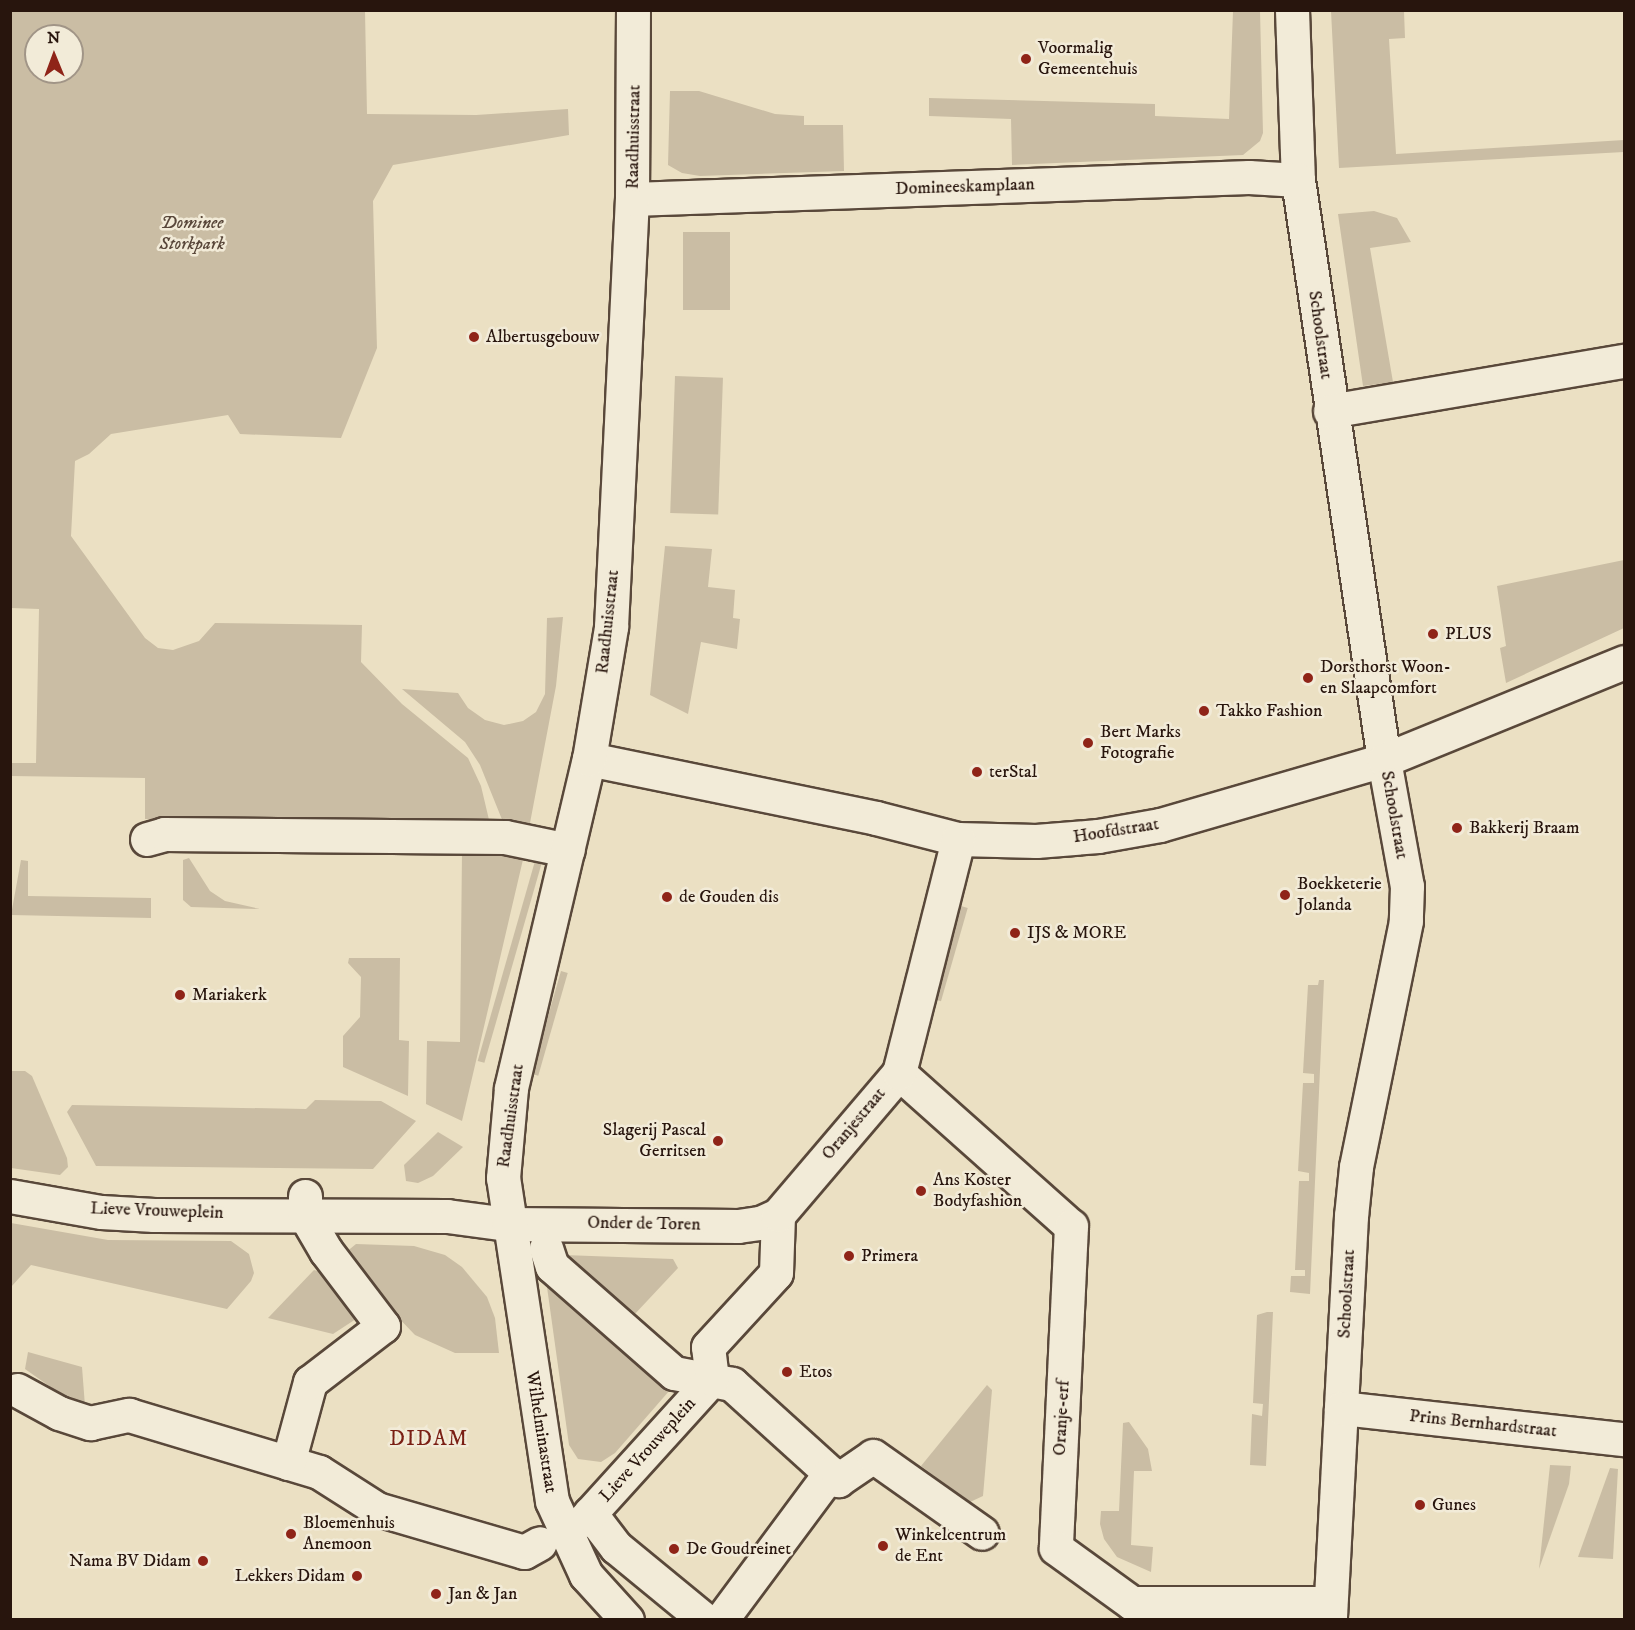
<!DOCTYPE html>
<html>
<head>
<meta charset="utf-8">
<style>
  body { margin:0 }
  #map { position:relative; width:1635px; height:1630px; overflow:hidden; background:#ebe0c3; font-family:"IM FELL DW Pica",serif }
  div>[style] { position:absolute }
  .green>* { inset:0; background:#cabda4; transform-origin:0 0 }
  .roads { filter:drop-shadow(2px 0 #59483a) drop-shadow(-2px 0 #59483a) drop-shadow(0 2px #59483a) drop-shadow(0 -2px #59483a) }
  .minor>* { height:33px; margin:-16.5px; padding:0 16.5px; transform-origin:16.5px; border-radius:16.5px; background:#f2ebd8 }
  .dots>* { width:16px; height:16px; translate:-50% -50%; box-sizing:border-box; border:3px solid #f2ebd8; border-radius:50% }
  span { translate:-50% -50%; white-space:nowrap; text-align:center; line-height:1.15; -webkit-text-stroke:5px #f2ebd8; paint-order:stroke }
  .poi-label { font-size:18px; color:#28150d }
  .left { translate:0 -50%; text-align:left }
  .right { translate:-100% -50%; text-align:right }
  .street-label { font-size:18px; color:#28150d }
  .park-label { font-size:18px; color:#59473a; font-style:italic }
  .quarter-label { font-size:21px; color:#7a1f14; letter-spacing:1.5px }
  .frame { position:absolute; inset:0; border:12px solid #28150d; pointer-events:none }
  .north { position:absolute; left:24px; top:24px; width:60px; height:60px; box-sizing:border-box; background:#f2ebd8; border:2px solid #a19587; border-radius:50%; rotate:359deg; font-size:16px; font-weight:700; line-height:24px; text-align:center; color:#28150d }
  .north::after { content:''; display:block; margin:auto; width:21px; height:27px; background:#8f2418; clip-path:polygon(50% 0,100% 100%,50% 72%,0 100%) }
</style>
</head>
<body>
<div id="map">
  <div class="green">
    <div style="clip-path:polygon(evenodd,11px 11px,365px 11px,367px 114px,476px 115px,568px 109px,569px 135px,393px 165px,373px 201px,377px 348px,341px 438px,240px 434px,228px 415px,111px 434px,89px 454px,75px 461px,71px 536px,145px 638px,158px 648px,173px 650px,199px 641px,215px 623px,362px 625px,361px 662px,402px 704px,468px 758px,481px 786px,490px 824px,145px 819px,145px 778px,11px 776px,11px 763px,36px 763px,39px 609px,11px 608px,11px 11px,36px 36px,72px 36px,72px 72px,36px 72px,36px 36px)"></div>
    <div style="clip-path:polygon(1233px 11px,1260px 11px,1263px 133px,1260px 141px,1243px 155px,1012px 165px,1011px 119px,929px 116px,929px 98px,1155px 104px,1155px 116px,1229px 119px)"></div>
    <div style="clip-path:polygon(1331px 11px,1404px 11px,1405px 38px,1389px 39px,1396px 154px,1624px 140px,1624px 152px,1339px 168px)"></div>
    <div style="clip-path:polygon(670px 91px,699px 91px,775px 114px,804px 116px,804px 125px,843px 125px,844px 171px,700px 176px,682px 173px,668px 165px)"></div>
    <div style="clip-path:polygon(1374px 211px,1397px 218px,1411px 242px,1370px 248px,1393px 382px,1363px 386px,1338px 214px)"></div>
    <div style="left:730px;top:232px;width:78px;height:47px;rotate:90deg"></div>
    <div style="left:675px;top:376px;width:48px;height:137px;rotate:2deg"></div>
    <div style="clip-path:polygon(665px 546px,712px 549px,708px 587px,735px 590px,733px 618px,740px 619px,737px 649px,701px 642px,688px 714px,650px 695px)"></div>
    <div style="clip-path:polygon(1624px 560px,1624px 628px,1506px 683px,1500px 648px,1506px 646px,1497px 586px)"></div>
    <div style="clip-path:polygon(563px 617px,556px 686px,530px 823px,503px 822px,480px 765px,465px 742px,402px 689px,458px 693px,468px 708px,485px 720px,504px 725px,523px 721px,536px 712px,545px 694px,547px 618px)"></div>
    <div style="clip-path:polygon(462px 851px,525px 851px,462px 1121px,426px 1104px,427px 1041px,460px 1042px)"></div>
    <div style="clip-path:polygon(189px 858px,210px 891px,225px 901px,260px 909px,191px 907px,183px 900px,183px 860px)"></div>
    <div style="clip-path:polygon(21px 860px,28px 861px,28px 896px,151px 898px,151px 918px,11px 915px)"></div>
    <div style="left:535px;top:861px;width:7px;height:208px;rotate:16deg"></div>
    <div style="left:961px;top:906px;width:7px;height:97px;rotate:16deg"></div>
    <div style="clip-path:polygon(349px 958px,400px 958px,399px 1040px,409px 1041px,408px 1096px,343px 1067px,343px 1036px,360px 1017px,361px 977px,348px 963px)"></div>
    <div style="left:561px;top:971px;width:7px;height:107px;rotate:16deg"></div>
    <div style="clip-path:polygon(1319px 980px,1324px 980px,1310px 1294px,1290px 1292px,1291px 1276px,1305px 1276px,1305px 1270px,1295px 1270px,1299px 1181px,1309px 1181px,1309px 1173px,1298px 1171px,1303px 1083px,1314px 1083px,1314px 1074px,1303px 1073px,1308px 985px,1318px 985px)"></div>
    <div style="clip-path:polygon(10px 1071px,25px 1071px,32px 1076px,67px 1158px,68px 1167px,60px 1175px,11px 1168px)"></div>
    <div style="clip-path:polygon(315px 1100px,381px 1101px,416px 1121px,373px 1169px,96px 1166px,67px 1112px,72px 1105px,306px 1109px)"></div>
    <div style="clip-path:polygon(438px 1132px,463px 1147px,433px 1176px,418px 1183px,406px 1181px,404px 1165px)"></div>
    <div style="clip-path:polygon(11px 1223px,108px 1240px,231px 1241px,249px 1254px,254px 1273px,251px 1281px,227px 1309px,31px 1265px,11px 1287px)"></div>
    <div style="clip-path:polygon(356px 1244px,414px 1246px,445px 1255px,462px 1267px,487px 1297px,495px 1318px,499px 1353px,455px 1353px,415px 1335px,348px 1265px,345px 1253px)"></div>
    <div style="clip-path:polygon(564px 1255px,673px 1259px,678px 1268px,633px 1316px)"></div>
    <div style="clip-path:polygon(314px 1270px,323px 1273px,359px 1317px,333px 1334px,268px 1318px)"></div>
    <div style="clip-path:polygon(550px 1284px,670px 1390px,615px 1453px,601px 1462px,578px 1459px,569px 1445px,547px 1287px)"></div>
    <div style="clip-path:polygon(1267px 1312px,1273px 1312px,1266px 1466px,1250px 1465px,1252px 1414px,1262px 1416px,1263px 1404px,1253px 1403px,1257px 1315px)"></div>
    <div style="clip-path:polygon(28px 1352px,82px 1367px,85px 1406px,79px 1407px,25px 1369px)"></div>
    <div style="clip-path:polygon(987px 1385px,992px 1390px,983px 1496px,970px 1502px,921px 1466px)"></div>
    <div style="clip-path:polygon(1129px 1422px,1148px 1449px,1152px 1471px,1134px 1471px,1131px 1545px,1153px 1547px,1151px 1572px,1117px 1557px,1104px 1539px,1100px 1524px,1101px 1511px,1119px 1511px,1123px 1423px)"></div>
    <div style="clip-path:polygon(1550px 1465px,1571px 1466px,1569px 1484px,1539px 1569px)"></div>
    <div style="clip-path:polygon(1610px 1468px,1618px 1469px,1613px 1559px,1578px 1557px)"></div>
  </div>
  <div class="roads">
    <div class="minor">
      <div style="left:1292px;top:10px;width:170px;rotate:88deg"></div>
      <div style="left:1298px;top:180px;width:586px;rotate:81.57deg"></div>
      <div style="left:1384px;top:760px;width:128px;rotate:79.7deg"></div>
      <div style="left:1407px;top:886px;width:35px;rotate:92deg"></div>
      <div style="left:1406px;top:921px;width:251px;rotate:101.5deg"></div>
      <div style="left:1356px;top:1167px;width:49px;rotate:95.8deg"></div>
      <div style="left:1351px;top:1216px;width:405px;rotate:93deg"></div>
      <div style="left:632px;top:199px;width:617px;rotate:-2.04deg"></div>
      <div style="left:1249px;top:177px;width:49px;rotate:3.5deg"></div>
      <div style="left:1330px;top:411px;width:298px;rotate:-9.7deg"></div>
      <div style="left:589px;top:759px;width:293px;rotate:11.6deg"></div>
      <div style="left:876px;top:818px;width:85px;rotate:14.4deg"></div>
      <div style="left:958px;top:839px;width:78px;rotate:1.5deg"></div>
      <div style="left:1036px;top:841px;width:62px;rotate:-4.6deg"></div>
      <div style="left:1098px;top:836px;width:63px;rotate:-10.1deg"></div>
      <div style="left:1160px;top:825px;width:233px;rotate:-16.2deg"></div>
      <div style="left:1384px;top:760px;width:259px;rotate:-22.2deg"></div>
      <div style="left:147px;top:839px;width:18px;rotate:-16deg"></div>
      <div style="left:164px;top:834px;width:341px;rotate:0.5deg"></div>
      <div style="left:505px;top:837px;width:64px;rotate:11.7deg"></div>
      <div style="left:899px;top:1073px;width:230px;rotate:41.7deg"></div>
      <div style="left:1071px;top:1226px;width:322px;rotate:92.7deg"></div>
      <div style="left:1056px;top:1548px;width:94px;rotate:35.9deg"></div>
      <div style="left:1132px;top:1603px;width:198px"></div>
      <div style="left:10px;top:1196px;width:92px;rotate:10deg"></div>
      <div style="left:101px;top:1212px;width:53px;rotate:3.2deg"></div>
      <div style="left:154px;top:1215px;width:293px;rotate:0.2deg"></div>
      <div style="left:447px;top:1216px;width:62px;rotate:7.5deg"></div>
      <div style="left:508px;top:1224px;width:230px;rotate:0.5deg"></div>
      <div style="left:738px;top:1226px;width:22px;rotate:-8deg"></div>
      <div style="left:760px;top:1223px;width:20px;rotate:-24deg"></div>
      <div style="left:546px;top:1248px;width:19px;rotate:72deg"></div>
      <div style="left:552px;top:1266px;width:162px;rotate:41.3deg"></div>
      <div style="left:674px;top:1373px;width:59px;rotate:10.7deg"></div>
      <div style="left:732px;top:1384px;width:132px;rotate:42.2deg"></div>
      <div style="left:17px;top:1390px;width:48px;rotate:28.7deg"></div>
      <div style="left:59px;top:1413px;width:33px;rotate:18deg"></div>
      <div style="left:90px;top:1423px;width:40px;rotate:-12deg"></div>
      <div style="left:129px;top:1415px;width:198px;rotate:16.7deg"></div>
      <div style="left:319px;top:1472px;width:69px;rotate:32.5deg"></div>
      <div style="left:377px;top:1509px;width:153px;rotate:16.3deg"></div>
      <div style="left:524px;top:1552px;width:18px;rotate:-29deg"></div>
      <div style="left:1341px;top:1408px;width:285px;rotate:6.3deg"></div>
      <div style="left:288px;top:1463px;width:84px;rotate:-74.8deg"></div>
      <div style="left:310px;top:1382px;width:92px;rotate:-37.5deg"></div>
      <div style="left:383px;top:1326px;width:94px;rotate:-127.2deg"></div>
      <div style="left:326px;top:1251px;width:42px;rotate:-120.3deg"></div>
      <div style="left:305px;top:1215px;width:19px;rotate:-90deg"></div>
      <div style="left:590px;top:1513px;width:43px;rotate:52.6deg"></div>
      <div style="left:616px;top:1547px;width:115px;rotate:39.4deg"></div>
      <div style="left:584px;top:1520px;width:190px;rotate:-47.8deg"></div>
      <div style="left:712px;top:1379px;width:32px;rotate:-97deg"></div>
      <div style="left:708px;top:1347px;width:100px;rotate:-47.4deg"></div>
      <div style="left:776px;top:1273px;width:58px;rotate:-88deg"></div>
      <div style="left:778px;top:1215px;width:187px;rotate:-49.6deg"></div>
      <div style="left:899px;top:1073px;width:241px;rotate:-75.8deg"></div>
      <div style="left:627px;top:1620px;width:61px;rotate:-132.3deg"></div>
      <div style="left:586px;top:1575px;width:81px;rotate:-114.7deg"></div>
      <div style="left:552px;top:1501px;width:327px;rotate:-98.6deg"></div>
      <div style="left:503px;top:1178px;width:90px;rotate:-84.9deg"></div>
      <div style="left:511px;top:1088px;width:338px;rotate:-76.7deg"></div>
      <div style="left:589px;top:759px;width:134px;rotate:-80.5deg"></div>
      <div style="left:611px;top:627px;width:429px;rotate:-87.2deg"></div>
      <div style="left:632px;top:199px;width:189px;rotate:-89.7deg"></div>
      <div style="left:721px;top:1620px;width:183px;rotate:-53.4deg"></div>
      <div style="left:830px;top:1473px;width:11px;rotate:41deg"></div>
      <div style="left:838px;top:1480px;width:42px;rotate:-34.4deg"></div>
      <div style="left:873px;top:1456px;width:133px;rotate:35.2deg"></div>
    </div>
  </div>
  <div class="dots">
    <div style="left:1026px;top:59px;background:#8f2418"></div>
    <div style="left:474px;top:337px;background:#8f2418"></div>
    <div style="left:1433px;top:634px;background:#8f2418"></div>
    <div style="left:1308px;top:678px;background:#8f2418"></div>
    <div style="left:1204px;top:711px;background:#8f2418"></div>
    <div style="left:1088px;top:743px;background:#8f2418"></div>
    <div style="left:977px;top:772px;background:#8f2418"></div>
    <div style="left:1457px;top:828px;background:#8f2418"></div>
    <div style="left:1285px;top:895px;background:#8f2418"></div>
    <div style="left:667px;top:897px;background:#8f2418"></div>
    <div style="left:1015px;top:933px;background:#8f2418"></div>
    <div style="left:180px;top:995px;background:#8f2418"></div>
    <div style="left:718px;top:1141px;background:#8f2418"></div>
    <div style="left:921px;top:1191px;background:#8f2418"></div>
    <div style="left:849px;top:1256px;background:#8f2418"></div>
    <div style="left:787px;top:1372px;background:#8f2418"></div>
    <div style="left:1420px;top:1505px;background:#8f2418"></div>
    <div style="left:291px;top:1534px;background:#8f2418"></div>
    <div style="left:883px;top:1546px;background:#8f2418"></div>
    <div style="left:674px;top:1549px;background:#8f2418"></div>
    <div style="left:203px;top:1561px;background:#8f2418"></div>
    <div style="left:357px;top:1576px;background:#8f2418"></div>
    <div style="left:436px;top:1594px;background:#8f2418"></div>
  </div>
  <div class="poi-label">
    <span class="left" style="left:1038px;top:59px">Voormalig<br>Gemeentehuis</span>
    <span class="left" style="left:486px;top:337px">Albertusgebouw</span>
    <span class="left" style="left:1445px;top:634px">PLUS</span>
    <span class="left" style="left:1320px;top:678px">Dorsthorst Woon-<br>en Slaapcomfort</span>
    <span class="left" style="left:1216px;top:711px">Takko Fashion</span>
    <span class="left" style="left:1100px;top:743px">Bert Marks<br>Fotografie</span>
    <span class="left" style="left:989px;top:772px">terStal</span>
    <span class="left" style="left:1469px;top:828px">Bakkerij Braam</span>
    <span class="left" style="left:1297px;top:895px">Boekketerie<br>Jolanda</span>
    <span class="left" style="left:679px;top:897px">de Gouden dis</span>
    <span class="left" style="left:1027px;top:933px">IJS &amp; MORE</span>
    <span class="left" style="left:192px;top:995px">Mariakerk</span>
    <span class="right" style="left:706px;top:1141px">Slagerij Pascal<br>Gerritsen</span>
    <span class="left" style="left:933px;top:1191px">Ans Koster<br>Bodyfashion</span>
    <span class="left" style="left:861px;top:1256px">Primera</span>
    <span class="left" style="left:799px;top:1372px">Etos</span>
    <span class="left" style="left:1432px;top:1505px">Gunes</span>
    <span class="left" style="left:303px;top:1534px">Bloemenhuis<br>Anemoon</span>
    <span class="left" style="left:895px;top:1546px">Winkelcentrum<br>de Ent</span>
    <span class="left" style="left:686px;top:1549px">De Goudreinet</span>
    <span class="right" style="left:191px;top:1561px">Nama BV Didam</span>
    <span class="right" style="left:345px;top:1576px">Lekkers Didam</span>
    <span class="left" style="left:448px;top:1594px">Jan &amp; Jan</span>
  </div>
  <div class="street-label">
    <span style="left:634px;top:137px;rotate:-89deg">Raadhuisstraat</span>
    <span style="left:965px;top:187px;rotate:-2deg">Domineeskamplaan</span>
    <span style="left:1320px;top:335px;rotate:82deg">Schoolstraat</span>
    <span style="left:608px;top:622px;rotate:-84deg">Raadhuisstraat</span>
    <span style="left:1394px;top:815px;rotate:80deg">Schoolstraat</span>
    <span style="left:1116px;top:831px;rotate:-9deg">Hoofdstraat</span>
    <span style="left:511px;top:1116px;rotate:-82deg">Raadhuisstraat</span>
    <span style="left:854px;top:1124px;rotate:-50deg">Oranjestraat</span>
    <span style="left:157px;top:1211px;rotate:2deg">Lieve Vrouweplein</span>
    <span style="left:644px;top:1224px;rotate:1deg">Onder de Toren</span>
    <span style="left:1347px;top:1294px;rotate:-87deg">Schoolstraat</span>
    <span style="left:1062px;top:1418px;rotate:-87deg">Oranje-erf</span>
    <span style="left:1483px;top:1424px;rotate:6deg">Prins Bernhardstraat</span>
    <span style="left:541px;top:1432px;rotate:81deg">Wilhelminastraat</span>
    <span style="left:648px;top:1450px;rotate:-48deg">Lieve Vrouweplein</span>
  </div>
  <div class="park-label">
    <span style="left:192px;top:234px">Dominee<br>Storkpark</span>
  </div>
  <div class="quarter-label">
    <span style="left:429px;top:1439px">DIDAM</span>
  </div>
  <div class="frame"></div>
  <div class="north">N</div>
</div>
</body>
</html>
